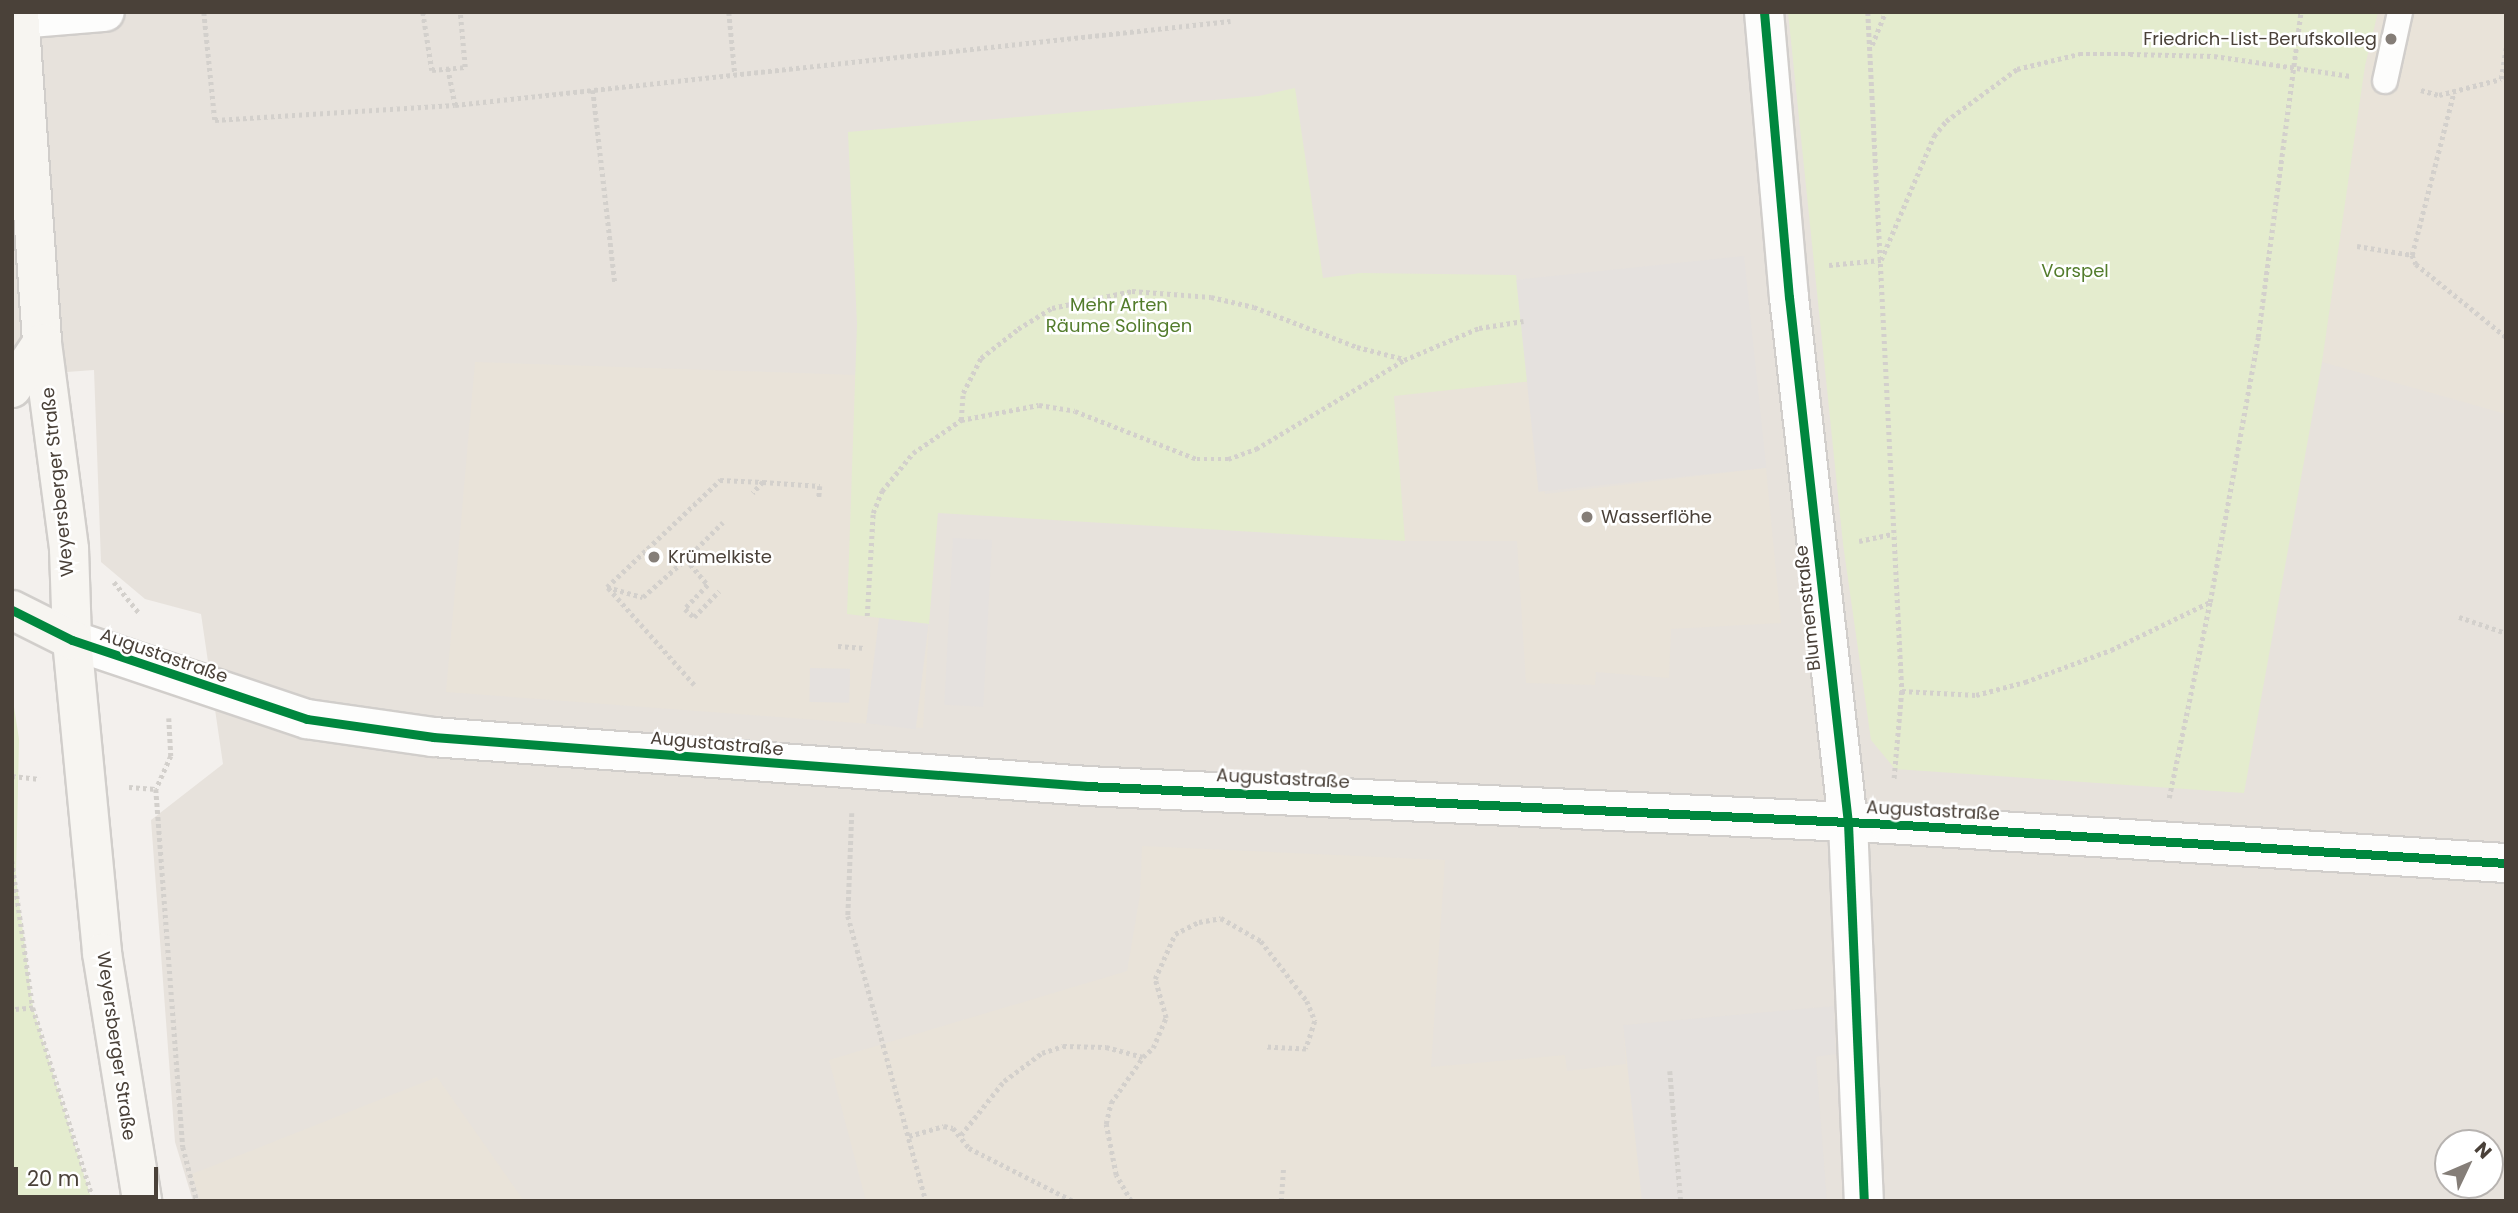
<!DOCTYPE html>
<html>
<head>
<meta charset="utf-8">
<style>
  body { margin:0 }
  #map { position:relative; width:2518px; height:1213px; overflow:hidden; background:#f3f0ed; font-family:Poppins,sans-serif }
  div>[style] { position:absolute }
  .residential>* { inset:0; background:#e7e2dc }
  .education>* { inset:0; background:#e9e3d9 }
  .green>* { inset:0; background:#e4ecce }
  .parking>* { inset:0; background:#e5e1de; transform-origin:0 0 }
  .path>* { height:4.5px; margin-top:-2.25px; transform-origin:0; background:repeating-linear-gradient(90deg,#d3d0cc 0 3.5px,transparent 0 7px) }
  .roads { filter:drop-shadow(2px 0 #d1cecb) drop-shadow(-2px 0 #d1cecb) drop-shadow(0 2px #d1cecb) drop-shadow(0 -2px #d1cecb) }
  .lane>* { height:24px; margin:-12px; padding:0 12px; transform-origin:12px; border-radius:12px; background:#fdfdfc }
  .street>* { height:38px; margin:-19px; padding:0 19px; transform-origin:19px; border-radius:19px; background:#fdfdfc }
  .secondary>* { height:38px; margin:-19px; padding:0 19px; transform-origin:19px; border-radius:19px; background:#f7f5f1 }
  .cycleway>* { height:9px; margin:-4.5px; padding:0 4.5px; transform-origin:4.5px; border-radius:4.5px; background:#00873e }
  .dots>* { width:19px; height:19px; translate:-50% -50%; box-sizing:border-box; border:4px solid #fff; border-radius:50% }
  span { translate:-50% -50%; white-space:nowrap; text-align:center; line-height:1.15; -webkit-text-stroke:5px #fff; paint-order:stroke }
  .poi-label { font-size:18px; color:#4a4139 }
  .right { translate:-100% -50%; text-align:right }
  .left { translate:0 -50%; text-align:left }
  .park-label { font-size:18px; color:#537c2c }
  .street-label { font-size:18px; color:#4a4139 }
  .frame { position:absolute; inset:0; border:14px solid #4a4139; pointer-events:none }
  .north { position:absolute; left:2434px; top:1129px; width:70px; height:70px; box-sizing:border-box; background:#fff; border:2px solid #b7b3b0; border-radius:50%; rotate:46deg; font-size:19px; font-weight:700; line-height:28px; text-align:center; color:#4a4139 }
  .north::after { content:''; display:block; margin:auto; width:24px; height:32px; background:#857e78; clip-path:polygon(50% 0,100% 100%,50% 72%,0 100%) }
  .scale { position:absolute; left:14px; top:1167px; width:144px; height:32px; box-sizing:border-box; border:4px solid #4a4139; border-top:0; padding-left:9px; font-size:21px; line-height:24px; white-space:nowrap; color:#4a4139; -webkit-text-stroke:5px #fff; paint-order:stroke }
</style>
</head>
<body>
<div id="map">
  <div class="residential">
    <div style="clip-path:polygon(evenodd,12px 12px,2506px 12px,2506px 1201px,193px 1201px,175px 1142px,151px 820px,223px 764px,201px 614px,145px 599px,101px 562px,94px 370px,12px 376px,12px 12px,2448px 1143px,2490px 1143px,2490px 1185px,2448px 1185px,2448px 1143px)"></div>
  </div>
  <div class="education">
    <div style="clip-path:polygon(2378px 12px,2506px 12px,2506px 414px,2322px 362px,2365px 66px)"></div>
    <div style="clip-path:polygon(475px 362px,856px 375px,847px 614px,929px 624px,923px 728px,446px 692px)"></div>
    <div style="clip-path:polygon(1533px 381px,1545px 494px,1766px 468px,1781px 623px,1671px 629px,1669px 678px,1596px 672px,1595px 685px,1526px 683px,1517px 541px,1405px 541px,1394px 395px)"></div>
    <div style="clip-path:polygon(1142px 846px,1445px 860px,1431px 1067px,1565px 1055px,1567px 1071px,1626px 1064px,1623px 1025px,1834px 1006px,1836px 1054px,1816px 1057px,1827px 1201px,866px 1201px,829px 1060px,1127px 971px,1140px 895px)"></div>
    <div style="clip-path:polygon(437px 1077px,524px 1201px,200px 1201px,192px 1174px)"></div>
  </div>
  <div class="green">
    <div style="clip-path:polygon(1788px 12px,2378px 12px,2365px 66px,2322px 362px,2244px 793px,1895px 769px,1871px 740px,1843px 544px)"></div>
    <div style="clip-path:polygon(1295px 88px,1323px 278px,1361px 273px,1516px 275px,1533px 381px,1394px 396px,1405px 541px,938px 513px,929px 624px,847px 614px,857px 324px,848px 132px,1259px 96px)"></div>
    <div style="clip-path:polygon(12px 694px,19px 739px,16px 879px,33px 1008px,92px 1201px,12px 1201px)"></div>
  </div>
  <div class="parking">
    <div style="left:1744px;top:256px;width:213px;height:229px;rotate:84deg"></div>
    <div style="left:953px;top:538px;width:39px;height:167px;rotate:3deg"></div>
    <div style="left:879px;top:618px;width:50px;height:106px;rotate:7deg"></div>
    <div style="left:810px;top:668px;width:40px;height:34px;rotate:1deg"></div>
    <div style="clip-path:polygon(1834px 1006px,1836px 1054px,1816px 1057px,1827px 1201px,1642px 1201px,1623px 1025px)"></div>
  </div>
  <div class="path">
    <div style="left:204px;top:12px;width:109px;rotate:84.2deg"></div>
    <div style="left:215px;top:120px;width:240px;rotate:-3.6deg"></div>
    <div style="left:423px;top:12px;width:59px;rotate:81.2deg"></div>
    <div style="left:432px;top:70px;width:33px;rotate:-5deg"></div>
    <div style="left:465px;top:67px;width:55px;rotate:-95.2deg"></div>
    <div style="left:729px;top:12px;width:62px;rotate:84.5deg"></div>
    <div style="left:1868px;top:12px;width:680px;rotate:87.13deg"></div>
    <div style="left:1902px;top:691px;width:91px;rotate:95deg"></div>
    <div style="left:1872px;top:45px;width:35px;rotate:-68deg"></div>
    <div style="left:448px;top:68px;width:38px;rotate:79deg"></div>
    <div style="left:455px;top:105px;width:780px;rotate:-6.19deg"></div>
    <div style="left:593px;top:90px;width:195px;rotate:83.5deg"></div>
    <div style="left:2421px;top:90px;width:19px;rotate:16deg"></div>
    <div style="left:2439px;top:95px;width:64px;rotate:-14.5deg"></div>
    <div style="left:2501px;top:79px;width:32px;rotate:-81deg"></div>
    <div style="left:2357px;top:246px;width:56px;rotate:9.3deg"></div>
    <div style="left:2412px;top:255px;width:10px;rotate:66deg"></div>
    <div style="left:2416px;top:264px;width:116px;rotate:39deg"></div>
    <div style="left:2412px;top:255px;width:168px;rotate:-75.6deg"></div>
    <div style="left:1829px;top:265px;width:52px;rotate:-5.5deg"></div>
    <div style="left:1881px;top:260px;width:135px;rotate:-66.9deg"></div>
    <div style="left:1934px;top:136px;width:19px;rotate:-51deg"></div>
    <div style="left:1946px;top:121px;width:88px;rotate:-36.2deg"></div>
    <div style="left:2017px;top:69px;width:64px;rotate:-13.6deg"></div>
    <div style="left:2079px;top:54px;width:51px"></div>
    <div style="left:2130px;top:54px;width:84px;rotate:1.4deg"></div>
    <div style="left:2214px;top:56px;width:138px;rotate:8.3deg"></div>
    <div style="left:961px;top:420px;width:27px;rotate:-86deg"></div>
    <div style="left:963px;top:393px;width:39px;rotate:-63deg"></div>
    <div style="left:981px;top:358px;width:47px;rotate:-38.1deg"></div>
    <div style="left:1018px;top:329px;width:40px;rotate:-32deg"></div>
    <div style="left:1052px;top:308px;width:82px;rotate:-12deg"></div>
    <div style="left:1132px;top:291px;width:79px;rotate:4.3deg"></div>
    <div style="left:1211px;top:297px;width:44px;rotate:13.1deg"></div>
    <div style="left:1254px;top:307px;width:110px;rotate:21.2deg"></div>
    <div style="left:1357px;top:347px;width:49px;rotate:14.3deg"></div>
    <div style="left:763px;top:482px;width:57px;rotate:4deg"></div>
    <div style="left:820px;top:486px;width:11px;rotate:95deg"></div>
    <div style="left:1859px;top:541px;width:35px;rotate:-12deg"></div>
    <div style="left:686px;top:559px;width:52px;rotate:-45deg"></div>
    <div style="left:114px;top:582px;width:41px;rotate:50.9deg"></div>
    <div style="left:607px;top:587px;width:37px;rotate:16deg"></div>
    <div style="left:643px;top:597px;width:57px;rotate:-41.5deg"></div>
    <div style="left:686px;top:559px;width:34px;rotate:50deg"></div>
    <div style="left:708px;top:585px;width:33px;rotate:134deg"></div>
    <div style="left:685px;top:609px;width:12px;rotate:42deg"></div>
    <div style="left:694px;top:617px;width:36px;rotate:-46deg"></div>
    <div style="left:867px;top:616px;width:103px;rotate:-86.7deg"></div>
    <div style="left:873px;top:513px;width:24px;rotate:-68deg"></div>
    <div style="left:882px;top:491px;width:49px;rotate:-50.8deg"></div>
    <div style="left:913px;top:453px;width:58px;rotate:-34.5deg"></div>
    <div style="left:961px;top:420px;width:79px;rotate:-10.9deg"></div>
    <div style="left:1039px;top:405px;width:36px;rotate:9deg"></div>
    <div style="left:1075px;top:411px;width:131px;rotate:21.5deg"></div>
    <div style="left:1197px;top:459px;width:31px"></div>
    <div style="left:1228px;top:459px;width:30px;rotate:-20deg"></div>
    <div style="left:1256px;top:449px;width:173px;rotate:-31deg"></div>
    <div style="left:1404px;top:360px;width:82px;rotate:-23.1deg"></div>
    <div style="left:1479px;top:328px;width:45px;rotate:-9deg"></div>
    <div style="left:2459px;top:617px;width:50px;rotate:18.8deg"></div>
    <div style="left:838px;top:646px;width:27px;rotate:4deg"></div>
    <div style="left:694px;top:685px;width:131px;rotate:-131.6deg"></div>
    <div style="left:607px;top:587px;width:156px;rotate:-43.4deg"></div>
    <div style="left:720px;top:480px;width:43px;rotate:2.7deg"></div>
    <div style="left:763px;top:482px;width:15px;rotate:132deg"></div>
    <div style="left:1902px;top:691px;width:74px;rotate:3.1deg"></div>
    <div style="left:1976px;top:695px;width:51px;rotate:-14.9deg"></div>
    <div style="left:2025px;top:682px;width:92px;rotate:-20.4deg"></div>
    <div style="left:2111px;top:650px;width:110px;rotate:-25.9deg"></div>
    <div style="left:2210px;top:602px;width:269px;rotate:-79.7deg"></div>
    <div style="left:2258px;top:337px;width:328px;rotate:-82.5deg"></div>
    <div style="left:169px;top:718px;width:38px;rotate:87deg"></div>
    <div style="left:171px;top:756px;width:36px;rotate:114deg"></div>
    <div style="left:156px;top:789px;width:359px;rotate:85.7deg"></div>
    <div style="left:183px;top:1147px;width:56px;rotate:75.5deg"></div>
    <div style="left:12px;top:776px;width:28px;rotate:6deg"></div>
    <div style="left:129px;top:787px;width:27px;rotate:4deg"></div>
    <div style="left:2169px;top:798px;width:200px;rotate:-78.2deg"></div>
    <div style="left:852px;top:813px;width:103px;rotate:92.2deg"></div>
    <div style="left:848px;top:916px;width:295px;rotate:74.7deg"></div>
    <div style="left:12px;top:861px;width:148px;rotate:81.9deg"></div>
    <div style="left:33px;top:1008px;width:21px;rotate:175deg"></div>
    <div style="left:33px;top:1008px;width:202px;rotate:72.5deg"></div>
    <div style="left:1670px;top:1071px;width:130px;rotate:85.2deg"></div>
    <div style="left:961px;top:1135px;width:69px;rotate:-51.5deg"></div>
    <div style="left:1004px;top:1081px;width:47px;rotate:-36.4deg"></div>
    <div style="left:1042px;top:1053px;width:22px;rotate:-18deg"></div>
    <div style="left:1063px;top:1046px;width:43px;rotate:1.3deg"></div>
    <div style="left:1106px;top:1047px;width:38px;rotate:15deg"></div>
    <div style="left:1143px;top:1057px;width:13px;rotate:-42deg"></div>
    <div style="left:1153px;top:1048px;width:33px;rotate:-67deg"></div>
    <div style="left:1166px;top:1018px;width:41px;rotate:-105.8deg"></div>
    <div style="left:1155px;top:979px;width:49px;rotate:-66deg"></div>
    <div style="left:1175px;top:934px;width:27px;rotate:-27deg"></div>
    <div style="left:1199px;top:922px;width:22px;rotate:-10deg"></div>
    <div style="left:1221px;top:918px;width:46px;rotate:29.9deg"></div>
    <div style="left:1261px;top:941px;width:76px;rotate:52.5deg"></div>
    <div style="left:1307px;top:1001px;width:22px;rotate:68deg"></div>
    <div style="left:1315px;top:1021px;width:29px;rotate:108deg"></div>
    <div style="left:1306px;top:1049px;width:41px;rotate:-177.2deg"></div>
    <div style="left:909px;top:1136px;width:36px;rotate:-16deg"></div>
    <div style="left:944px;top:1126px;width:9px;rotate:13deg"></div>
    <div style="left:953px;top:1128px;width:26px;rotate:51deg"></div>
    <div style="left:969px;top:1148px;width:117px;rotate:27deg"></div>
    <div style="left:1131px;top:1201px;width:30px;rotate:-120deg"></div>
    <div style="left:1116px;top:1175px;width:52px;rotate:-101.1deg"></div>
    <div style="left:1106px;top:1124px;width:22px;rotate:-77deg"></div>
    <div style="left:1111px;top:1103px;width:56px;rotate:-55.2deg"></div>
    <div style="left:1281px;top:1201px;width:32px;rotate:-86deg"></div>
  </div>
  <div class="roads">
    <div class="lane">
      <div style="left:2385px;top:81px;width:71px;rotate:-77.7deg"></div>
    </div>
    <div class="street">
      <div style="left:1764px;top:12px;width:286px;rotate:85deg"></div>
      <div style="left:1789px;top:297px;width:529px;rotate:83.6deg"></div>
      <div style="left:1848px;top:823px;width:378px;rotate:87.6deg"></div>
      <div style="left:19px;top:19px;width:86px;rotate:-4.7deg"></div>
      <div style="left:72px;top:640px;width:248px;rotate:18.6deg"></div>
      <div style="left:307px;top:719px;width:127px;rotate:8.1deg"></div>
      <div style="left:433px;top:737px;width:656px;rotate:4.28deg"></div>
      <div style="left:1087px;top:786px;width:803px;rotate:2.71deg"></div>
      <div style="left:1889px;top:824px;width:618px;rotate:3.62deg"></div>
    </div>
    <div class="secondary">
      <div style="left:19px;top:12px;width:332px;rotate:86deg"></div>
      <div style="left:42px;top:343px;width:208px;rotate:82.5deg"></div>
      <div style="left:69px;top:549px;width:91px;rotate:88.1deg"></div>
      <div style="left:72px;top:640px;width:314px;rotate:84.5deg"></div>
      <div style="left:102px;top:953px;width:251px;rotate:80.8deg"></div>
      <div style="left:12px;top:388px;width:54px;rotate:-56.3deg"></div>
      <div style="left:12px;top:610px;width:67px;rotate:26.6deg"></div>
    </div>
  </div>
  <div class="cycleway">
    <div style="left:1764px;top:12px;width:286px;rotate:85deg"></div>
    <div style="left:1789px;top:297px;width:529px;rotate:83.6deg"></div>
    <div style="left:1848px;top:823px;width:378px;rotate:87.6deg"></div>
    <div style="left:12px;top:610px;width:67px;rotate:26.6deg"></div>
    <div style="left:72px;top:640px;width:248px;rotate:18.6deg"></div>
    <div style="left:307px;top:719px;width:127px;rotate:8.1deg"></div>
    <div style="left:433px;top:737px;width:656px;rotate:4.28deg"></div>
    <div style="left:1087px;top:786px;width:803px;rotate:2.71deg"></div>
    <div style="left:1889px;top:824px;width:618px;rotate:3.62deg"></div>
  </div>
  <div class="dots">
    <div style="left:2391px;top:39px;background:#857e78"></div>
    <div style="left:1587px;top:517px;background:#857e78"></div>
    <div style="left:654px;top:557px;background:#857e78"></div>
  </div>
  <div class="poi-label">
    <span class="right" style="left:2377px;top:39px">Friedrich-List-Berufskolleg</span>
    <span class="left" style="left:1601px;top:517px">Wasserflöhe</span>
    <span class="left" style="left:668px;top:557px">Krümelkiste</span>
  </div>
  <div class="park-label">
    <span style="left:2075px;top:271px">Vorspel</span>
    <span style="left:1119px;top:316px">Mehr Arten<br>Räume Solingen</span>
  </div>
  <div class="street-label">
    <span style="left:58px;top:482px;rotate:-96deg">Weyersberger Straße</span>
    <span style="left:1808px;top:608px;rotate:-96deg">Blumenstraße</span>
    <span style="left:164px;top:656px;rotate:19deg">Augustastraße</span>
    <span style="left:717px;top:744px;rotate:5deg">Augustastraße</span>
    <span style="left:1283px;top:779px;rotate:3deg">Augustastraße</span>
    <span style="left:1933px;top:811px;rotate:3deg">Augustastraße</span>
    <span style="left:116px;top:1046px;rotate:82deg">Weyersberger Straße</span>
  </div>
  <div class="frame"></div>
  <div class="north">N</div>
  <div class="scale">20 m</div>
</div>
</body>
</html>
